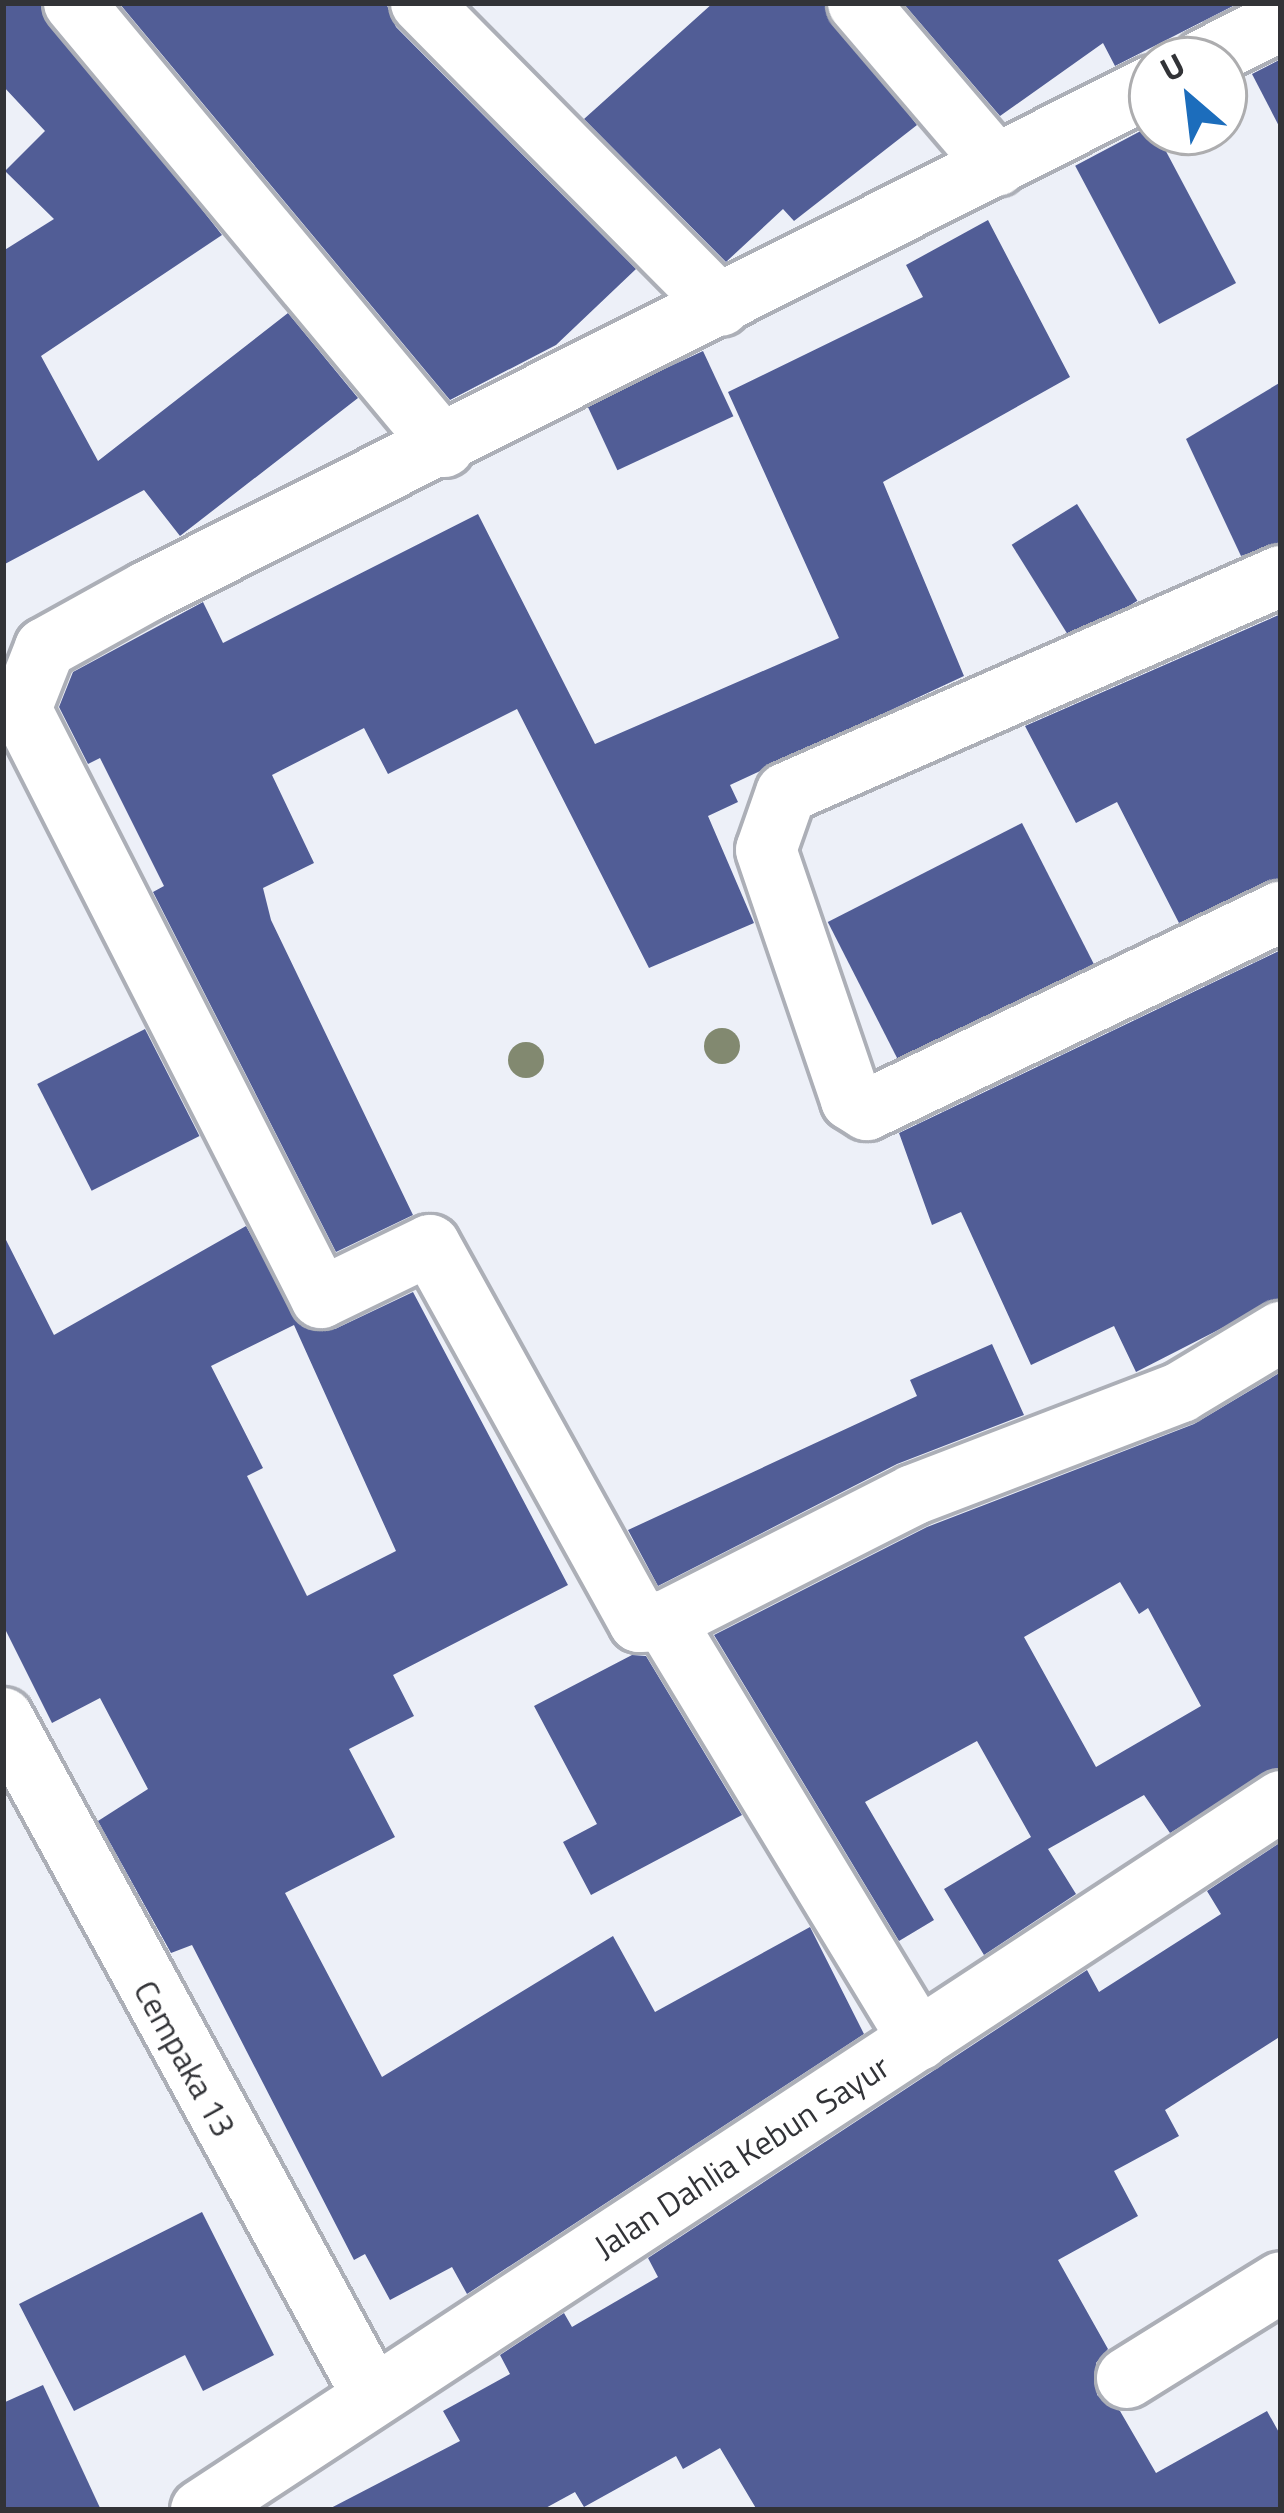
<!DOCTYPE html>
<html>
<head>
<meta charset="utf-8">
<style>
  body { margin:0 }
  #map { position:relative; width:1284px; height:2513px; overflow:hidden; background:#edf0f8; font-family:"Titillium Web",sans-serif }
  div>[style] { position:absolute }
  .building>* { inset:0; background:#515d96; transform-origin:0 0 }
  .roads { filter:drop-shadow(3px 0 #acafb7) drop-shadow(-3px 0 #acafb7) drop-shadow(0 3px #acafb7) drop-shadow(0 -3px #acafb7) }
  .minor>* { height:60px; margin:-30px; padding:0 30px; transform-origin:30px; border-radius:30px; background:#fff }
  .trees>* { width:36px; height:36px; margin:-18px; border-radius:50%; background:#828970 }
  span { translate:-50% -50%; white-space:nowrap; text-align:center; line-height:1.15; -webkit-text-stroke:12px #fff; paint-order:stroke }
  .street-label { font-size:33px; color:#323337 }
  .frame { position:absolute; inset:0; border:6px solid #323337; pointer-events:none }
  .north { position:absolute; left:1128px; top:36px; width:120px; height:120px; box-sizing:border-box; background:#fff; border:3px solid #adadaf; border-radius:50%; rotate:332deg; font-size:33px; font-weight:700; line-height:48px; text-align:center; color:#323337 }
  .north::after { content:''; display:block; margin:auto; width:42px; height:54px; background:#1c6dbc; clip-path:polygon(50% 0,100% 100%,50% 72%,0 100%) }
</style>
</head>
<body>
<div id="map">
  <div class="building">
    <div style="clip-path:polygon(3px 3px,40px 3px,222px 235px,41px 356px,98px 461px,288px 313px,358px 398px,180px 536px,144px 490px,3px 565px,3px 251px,54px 219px,5px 171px,45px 131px,3px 86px)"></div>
    <div style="clip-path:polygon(119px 3px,386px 3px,396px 27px,636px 269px,556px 345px,450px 400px)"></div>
    <div style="clip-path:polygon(713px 3px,824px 3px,917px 125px,794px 221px,783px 209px,726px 262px,584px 119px)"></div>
    <div style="clip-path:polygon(903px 3px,1239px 3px,1115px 66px,1103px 43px,1000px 116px)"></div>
    <div style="clip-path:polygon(1281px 59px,1281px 130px,1252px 74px)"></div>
    <div style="left:1152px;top:125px;width:179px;height:87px;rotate:62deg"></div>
    <div style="clip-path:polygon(988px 220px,1070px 377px,883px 482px,964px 676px,730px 785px,738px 802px,708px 816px,754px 923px,649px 968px,517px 709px,388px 774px,364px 728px,272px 775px,314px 863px,263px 888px,271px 920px,413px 1215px,336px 1252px,153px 892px,164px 886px,100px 758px,88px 764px,59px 707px,73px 672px,203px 602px,223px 643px,478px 514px,595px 744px,839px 638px,728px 392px,923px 297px,906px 265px)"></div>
    <div style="left:703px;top:351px;width:72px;height:128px;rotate:65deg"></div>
    <div style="clip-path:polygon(1281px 382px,1281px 542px,1241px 556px,1186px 439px)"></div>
    <div style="left:1077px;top:504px;width:114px;height:77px;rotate:58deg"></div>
    <div style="clip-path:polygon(1281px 614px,1281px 878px,1179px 923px,1117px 802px,1076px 823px,1025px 726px)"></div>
    <div style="left:1022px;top:823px;width:158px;height:218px;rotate:63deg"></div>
    <div style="clip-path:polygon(1281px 950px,1281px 1298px,1136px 1372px,1114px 1326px,1031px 1365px,961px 1212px,932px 1225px,899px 1133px)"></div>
    <div style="left:145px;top:1029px;width:120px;height:121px;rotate:63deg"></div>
    <div style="clip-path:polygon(evenodd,246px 1226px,303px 1327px,335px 1329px,413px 1292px,568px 1585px,393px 1675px,414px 1716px,349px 1749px,395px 1837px,285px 1893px,382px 2077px,613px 1936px,655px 2012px,810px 1927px,864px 2034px,467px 2294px,452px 2267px,390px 2300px,365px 2254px,354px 2260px,192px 1945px,171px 1953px,98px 1821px,148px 1789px,100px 1698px,52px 1723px,3px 1625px,3px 1234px,54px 1335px,246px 1226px,294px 1325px,396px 1551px,307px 1596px,247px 1476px,263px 1468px,211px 1366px,294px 1325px)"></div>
    <div style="clip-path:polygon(992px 1344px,1024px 1415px,897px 1464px,658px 1586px,628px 1530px,917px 1396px,910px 1380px)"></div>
    <div style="clip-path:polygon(evenodd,1281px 1372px,1281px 1767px,1170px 1833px,1144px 1795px,1048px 1849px,1076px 1894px,984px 1955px,944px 1889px,1031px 1837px,977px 1741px,865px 1802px,934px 1920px,899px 1941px,714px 1635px,927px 1527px,1194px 1424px,1281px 1372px,1120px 1582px,1139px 1614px,1148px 1608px,1201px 1706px,1096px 1767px,1024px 1637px,1120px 1582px)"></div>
    <div style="clip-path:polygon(632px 1655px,646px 1656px,742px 1815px,591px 1895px,563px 1842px,597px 1824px,534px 1706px)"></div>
    <div style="clip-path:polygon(1281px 1842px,1281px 2036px,1165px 2110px,1179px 2136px,1114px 2171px,1138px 2216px,1058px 2260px,1108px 2349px,1096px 2363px,1097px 2395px,1120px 2411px,1156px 2473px,1267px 2411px,1281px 2436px,1281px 2510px,757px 2510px,720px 2448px,683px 2469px,676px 2456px,584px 2507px,575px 2492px,542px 2510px,327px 2510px,460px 2441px,443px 2411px,510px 2374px,500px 2355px,564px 2313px,572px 2327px,658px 2277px,648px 2258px,1087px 1970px,1099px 1992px,1221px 1914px,1207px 1891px)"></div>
    <div style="clip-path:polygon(202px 2212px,274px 2355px,203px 2391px,185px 2355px,74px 2411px,19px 2304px)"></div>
    <div style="clip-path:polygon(43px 2385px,101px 2510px,3px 2510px,3px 2403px)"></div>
  </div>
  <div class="roads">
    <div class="minor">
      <div style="left:74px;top:3px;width:578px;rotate:50.19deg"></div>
      <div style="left:421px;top:3px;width:426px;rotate:45.3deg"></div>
      <div style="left:858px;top:3px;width:214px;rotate:49.5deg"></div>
      <div style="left:1203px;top:60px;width:88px;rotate:-27.1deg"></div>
      <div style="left:1152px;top:86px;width:1124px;rotate:153.3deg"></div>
      <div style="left:148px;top:591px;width:118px;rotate:151deg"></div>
      <div style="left:45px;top:648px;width:66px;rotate:111.5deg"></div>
      <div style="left:21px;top:709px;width:661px;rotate:63.01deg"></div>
      <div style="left:321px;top:1298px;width:121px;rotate:-25.9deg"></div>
      <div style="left:430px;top:1245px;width:431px;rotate:61deg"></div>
      <div style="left:639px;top:1622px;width:26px;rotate:-2deg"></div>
      <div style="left:665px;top:1621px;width:278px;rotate:-26.9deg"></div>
      <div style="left:913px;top:1495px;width:287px;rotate:-21deg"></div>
      <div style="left:1181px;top:1392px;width:117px;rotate:-31deg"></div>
      <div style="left:1281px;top:576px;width:540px;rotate:156.33deg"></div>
      <div style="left:786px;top:793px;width:60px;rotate:109.3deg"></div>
      <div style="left:766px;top:850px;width:264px;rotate:71.2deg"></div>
      <div style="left:851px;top:1100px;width:19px;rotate:32deg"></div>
      <div style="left:867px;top:1110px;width:459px;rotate:-25.6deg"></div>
      <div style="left:665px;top:1621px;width:490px;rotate:58.8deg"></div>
      <div style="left:3px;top:1718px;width:772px;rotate:61.38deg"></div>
      <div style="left:1127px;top:2378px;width:181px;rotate:-31.9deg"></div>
      <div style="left:201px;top:2510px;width:1292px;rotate:-33.28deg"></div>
    </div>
  </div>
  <div class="trees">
    <div style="left:722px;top:1046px"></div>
    <div style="left:526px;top:1060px"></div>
  </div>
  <div class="street-label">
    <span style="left:184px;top:2059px;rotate:61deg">Cempaka 13</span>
    <span style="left:742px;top:2157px;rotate:-33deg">Jalan Dahlia Kebun Sayur</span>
  </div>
  <div class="frame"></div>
  <div class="north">U</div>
</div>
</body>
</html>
